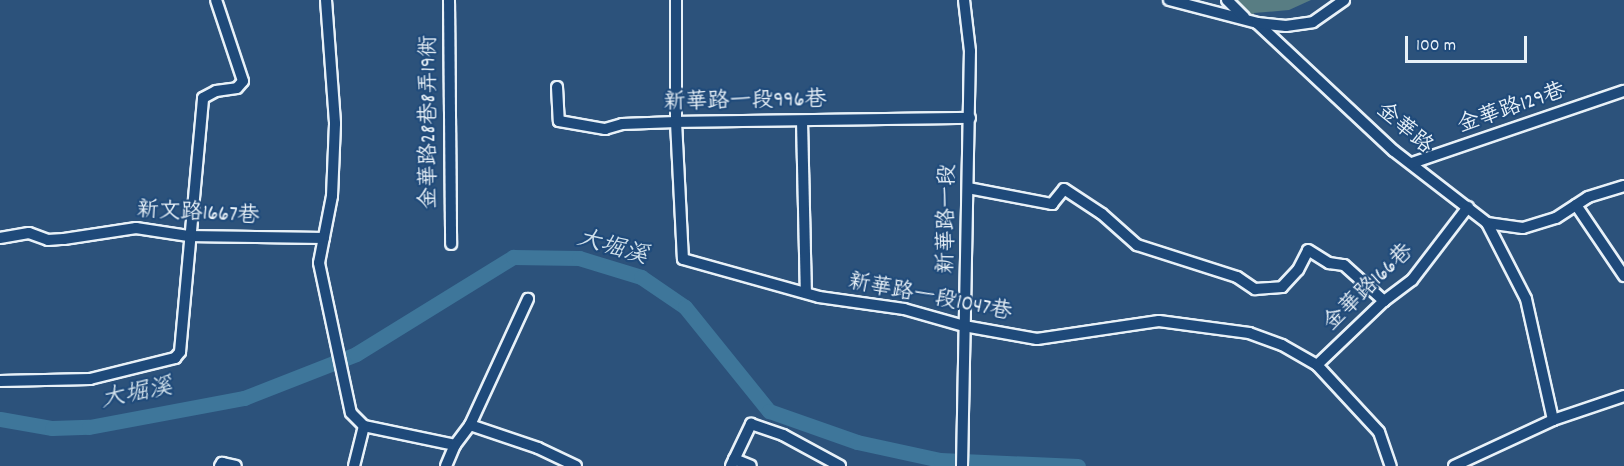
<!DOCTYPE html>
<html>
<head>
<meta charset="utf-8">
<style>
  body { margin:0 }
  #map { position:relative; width:1624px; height:466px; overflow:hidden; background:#2c527b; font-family:Dekko,"LXGW WenKai TC",sans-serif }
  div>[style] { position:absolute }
  .green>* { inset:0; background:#587d83 }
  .river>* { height:15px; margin:-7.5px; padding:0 7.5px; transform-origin:7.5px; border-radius:7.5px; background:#3e769a }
  .roads { filter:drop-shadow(2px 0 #e8f1f8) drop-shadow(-2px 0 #e8f1f8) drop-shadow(0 2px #e8f1f8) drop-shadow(0 -2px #e8f1f8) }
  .minor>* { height:10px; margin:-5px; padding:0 5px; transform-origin:5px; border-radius:5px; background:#1f4a7a }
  span { translate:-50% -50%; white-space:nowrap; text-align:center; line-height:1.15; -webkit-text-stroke:4.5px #1f4a7a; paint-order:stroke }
  .street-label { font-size:22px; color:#e8f1f8 }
  .water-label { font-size:24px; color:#cedfea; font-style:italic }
  .scale { position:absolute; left:1405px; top:36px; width:122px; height:27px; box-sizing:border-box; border:3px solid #e8f1f8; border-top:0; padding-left:8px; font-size:18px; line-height:21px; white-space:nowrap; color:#e8f1f8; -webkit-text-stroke:4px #1f4a7a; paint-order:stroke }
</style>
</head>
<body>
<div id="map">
  <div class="green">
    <div style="clip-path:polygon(1228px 0,1311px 0,1289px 10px,1254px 13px,1252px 20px)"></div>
  </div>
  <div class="river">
    <div style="left:0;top:419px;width:53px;rotate:9.8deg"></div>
    <div style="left:52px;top:428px;width:37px;rotate:-2deg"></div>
    <div style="left:89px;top:427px;width:158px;rotate:-10.6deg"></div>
    <div style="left:244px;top:398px;width:120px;rotate:-21.4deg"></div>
    <div style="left:356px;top:354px;width:185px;rotate:-31.7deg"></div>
    <div style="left:513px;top:257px;width:66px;rotate:0.9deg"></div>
    <div style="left:579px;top:258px;width:65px;rotate:17deg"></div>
    <div style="left:641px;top:277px;width:53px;rotate:34.3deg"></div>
    <div style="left:685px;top:307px;width:134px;rotate:51.1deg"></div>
    <div style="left:769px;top:411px;width:93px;rotate:19.4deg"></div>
    <div style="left:857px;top:442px;width:85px;rotate:12.2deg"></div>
    <div style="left:940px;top:460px;width:138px;rotate:2.5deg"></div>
  </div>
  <div class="roads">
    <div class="minor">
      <div style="left:326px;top:0;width:124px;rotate:85.8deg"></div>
      <div style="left:335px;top:124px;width:72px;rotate:92.4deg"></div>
      <div style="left:332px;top:196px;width:68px;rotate:101deg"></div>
      <div style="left:319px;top:263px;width:153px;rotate:78deg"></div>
      <div style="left:351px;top:413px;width:18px;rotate:45deg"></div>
      <div style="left:364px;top:426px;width:93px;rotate:11.8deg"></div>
      <div style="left:455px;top:445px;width:25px;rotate:-53deg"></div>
      <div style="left:470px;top:425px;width:139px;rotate:-65.3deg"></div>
      <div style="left:449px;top:0;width:244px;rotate:89.5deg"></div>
      <div style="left:676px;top:0;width:122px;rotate:90deg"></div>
      <div style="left:676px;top:122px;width:137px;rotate:87.1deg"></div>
      <div style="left:683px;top:259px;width:141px;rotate:15.6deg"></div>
      <div style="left:819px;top:297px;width:86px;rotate:8deg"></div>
      <div style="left:904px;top:309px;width:62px;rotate:15.8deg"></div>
      <div style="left:964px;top:326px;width:74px;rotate:10.1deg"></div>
      <div style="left:1037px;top:339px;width:123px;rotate:-8.4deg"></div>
      <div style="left:1159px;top:321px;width:91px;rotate:7.6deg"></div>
      <div style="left:1249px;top:333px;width:35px;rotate:20deg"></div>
      <div style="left:1282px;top:345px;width:40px;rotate:29.7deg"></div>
      <div style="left:1317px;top:365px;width:91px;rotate:47.2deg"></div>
      <div style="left:1379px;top:432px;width:36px;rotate:71deg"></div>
      <div style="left:1169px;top:0;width:91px;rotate:14.6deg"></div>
      <div style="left:1257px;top:23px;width:187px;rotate:43.1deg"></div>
      <div style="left:1394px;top:151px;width:118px;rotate:37.7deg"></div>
      <div style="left:1487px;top:223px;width:36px;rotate:8deg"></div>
      <div style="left:1523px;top:228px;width:34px;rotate:-17deg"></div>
      <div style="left:1556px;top:218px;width:38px;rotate:-33deg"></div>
      <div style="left:1588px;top:197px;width:38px;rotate:-17deg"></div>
      <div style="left:1227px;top:0;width:24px;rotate:45deg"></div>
      <div style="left:1257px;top:23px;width:29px;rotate:6deg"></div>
      <div style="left:1286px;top:26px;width:27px;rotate:-8deg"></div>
      <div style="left:1313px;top:22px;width:38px;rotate:-35deg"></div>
      <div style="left:557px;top:87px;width:34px;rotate:87deg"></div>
      <div style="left:559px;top:121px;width:47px;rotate:9.9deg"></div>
      <div style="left:605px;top:129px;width:18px;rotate:-16deg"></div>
      <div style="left:622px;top:124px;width:54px;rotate:-2.1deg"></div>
      <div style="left:676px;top:122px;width:294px;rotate:-0.8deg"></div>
      <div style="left:802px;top:121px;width:172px;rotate:88.7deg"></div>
      <div style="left:1412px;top:163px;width:224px;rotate:-18.8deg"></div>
      <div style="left:968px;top:188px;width:86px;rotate:10.8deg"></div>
      <div style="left:1052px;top:204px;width:19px;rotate:-51deg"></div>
      <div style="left:1064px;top:189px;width:45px;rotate:33.3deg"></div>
      <div style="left:1102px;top:214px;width:47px;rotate:41.5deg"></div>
      <div style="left:1137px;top:245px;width:105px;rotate:17.7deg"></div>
      <div style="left:1237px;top:277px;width:22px;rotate:34deg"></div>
      <div style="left:1255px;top:289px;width:27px;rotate:-4deg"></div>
      <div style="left:1282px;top:287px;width:23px;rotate:-47deg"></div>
      <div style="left:1298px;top:270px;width:22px;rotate:-63deg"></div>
      <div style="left:1308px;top:250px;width:25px;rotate:32deg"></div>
      <div style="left:1329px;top:263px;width:15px;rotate:8deg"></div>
      <div style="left:1344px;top:265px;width:54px;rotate:42deg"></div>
      <div style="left:1576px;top:205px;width:86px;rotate:55.9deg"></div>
      <div style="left:1487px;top:223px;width:85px;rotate:62.8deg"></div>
      <div style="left:1526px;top:299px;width:124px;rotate:77.4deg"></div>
      <div style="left:0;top:238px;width:29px;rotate:-10deg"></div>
      <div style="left:29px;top:233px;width:20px;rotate:20deg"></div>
      <div style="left:48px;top:240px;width:16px;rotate:-4deg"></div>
      <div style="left:64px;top:239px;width:73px;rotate:-8.7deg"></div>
      <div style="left:136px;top:228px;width:53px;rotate:8.7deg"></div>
      <div style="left:188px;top:236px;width:136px;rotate:0.8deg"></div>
      <div style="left:1317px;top:365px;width:93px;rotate:-43.7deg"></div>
      <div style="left:1384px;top:301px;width:35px;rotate:-37deg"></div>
      <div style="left:1412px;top:280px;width:92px;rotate:-52.5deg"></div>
      <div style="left:0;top:381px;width:90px;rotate:-1.3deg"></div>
      <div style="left:90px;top:379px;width:88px;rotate:-13.9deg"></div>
      <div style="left:175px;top:358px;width:8px;rotate:-50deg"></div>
      <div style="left:180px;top:352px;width:255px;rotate:-84.8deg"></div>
      <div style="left:203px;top:98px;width:15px;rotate:-28deg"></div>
      <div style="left:216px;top:91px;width:21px;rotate:-8deg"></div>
      <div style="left:237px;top:88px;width:9px;rotate:-49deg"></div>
      <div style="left:243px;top:81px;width:85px;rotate:-108.4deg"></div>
      <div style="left:470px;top:425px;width:72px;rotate:18.7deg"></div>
      <div style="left:538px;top:448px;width:42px;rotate:25.3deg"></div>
      <div style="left:734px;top:459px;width:18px;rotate:22deg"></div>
      <div style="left:220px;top:466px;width:4px;rotate:-56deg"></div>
      <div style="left:222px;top:463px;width:14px;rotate:12deg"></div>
      <div style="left:354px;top:466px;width:41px;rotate:-76deg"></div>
      <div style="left:446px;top:466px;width:23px;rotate:-67deg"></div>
      <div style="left:731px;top:466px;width:47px;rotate:-64.5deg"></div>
      <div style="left:751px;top:424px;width:34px;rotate:19deg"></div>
      <div style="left:783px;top:435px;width:65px;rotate:28.5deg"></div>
      <div style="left:962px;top:466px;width:415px;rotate:-88.9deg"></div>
      <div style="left:970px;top:51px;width:51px;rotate:-96.7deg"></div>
      <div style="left:1454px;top:466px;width:109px;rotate:-24.9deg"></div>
      <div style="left:1553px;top:420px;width:75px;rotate:-18.7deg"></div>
    </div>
  </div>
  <div class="street-label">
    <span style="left:745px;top:102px;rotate:-1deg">新華路一段996巷</span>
    <span style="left:1512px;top:109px;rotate:-19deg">金華路129巷</span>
    <span style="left:430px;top:122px;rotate:-90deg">金華路28巷8弄19衖</span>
    <span style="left:1404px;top:129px;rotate:40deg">金華路</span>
    <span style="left:198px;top:214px;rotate:3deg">新文路1667巷</span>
    <span style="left:948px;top:219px;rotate:-89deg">新華路一段</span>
    <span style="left:1369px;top:288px;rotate:-44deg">金華路166巷</span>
    <span style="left:930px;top:298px;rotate:11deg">新華路一段1047巷</span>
  </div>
  <div class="water-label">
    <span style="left:612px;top:249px;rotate:16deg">大堀溪</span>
    <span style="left:137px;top:395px;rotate:-11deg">大堀溪</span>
  </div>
  <div class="scale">100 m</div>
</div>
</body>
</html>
